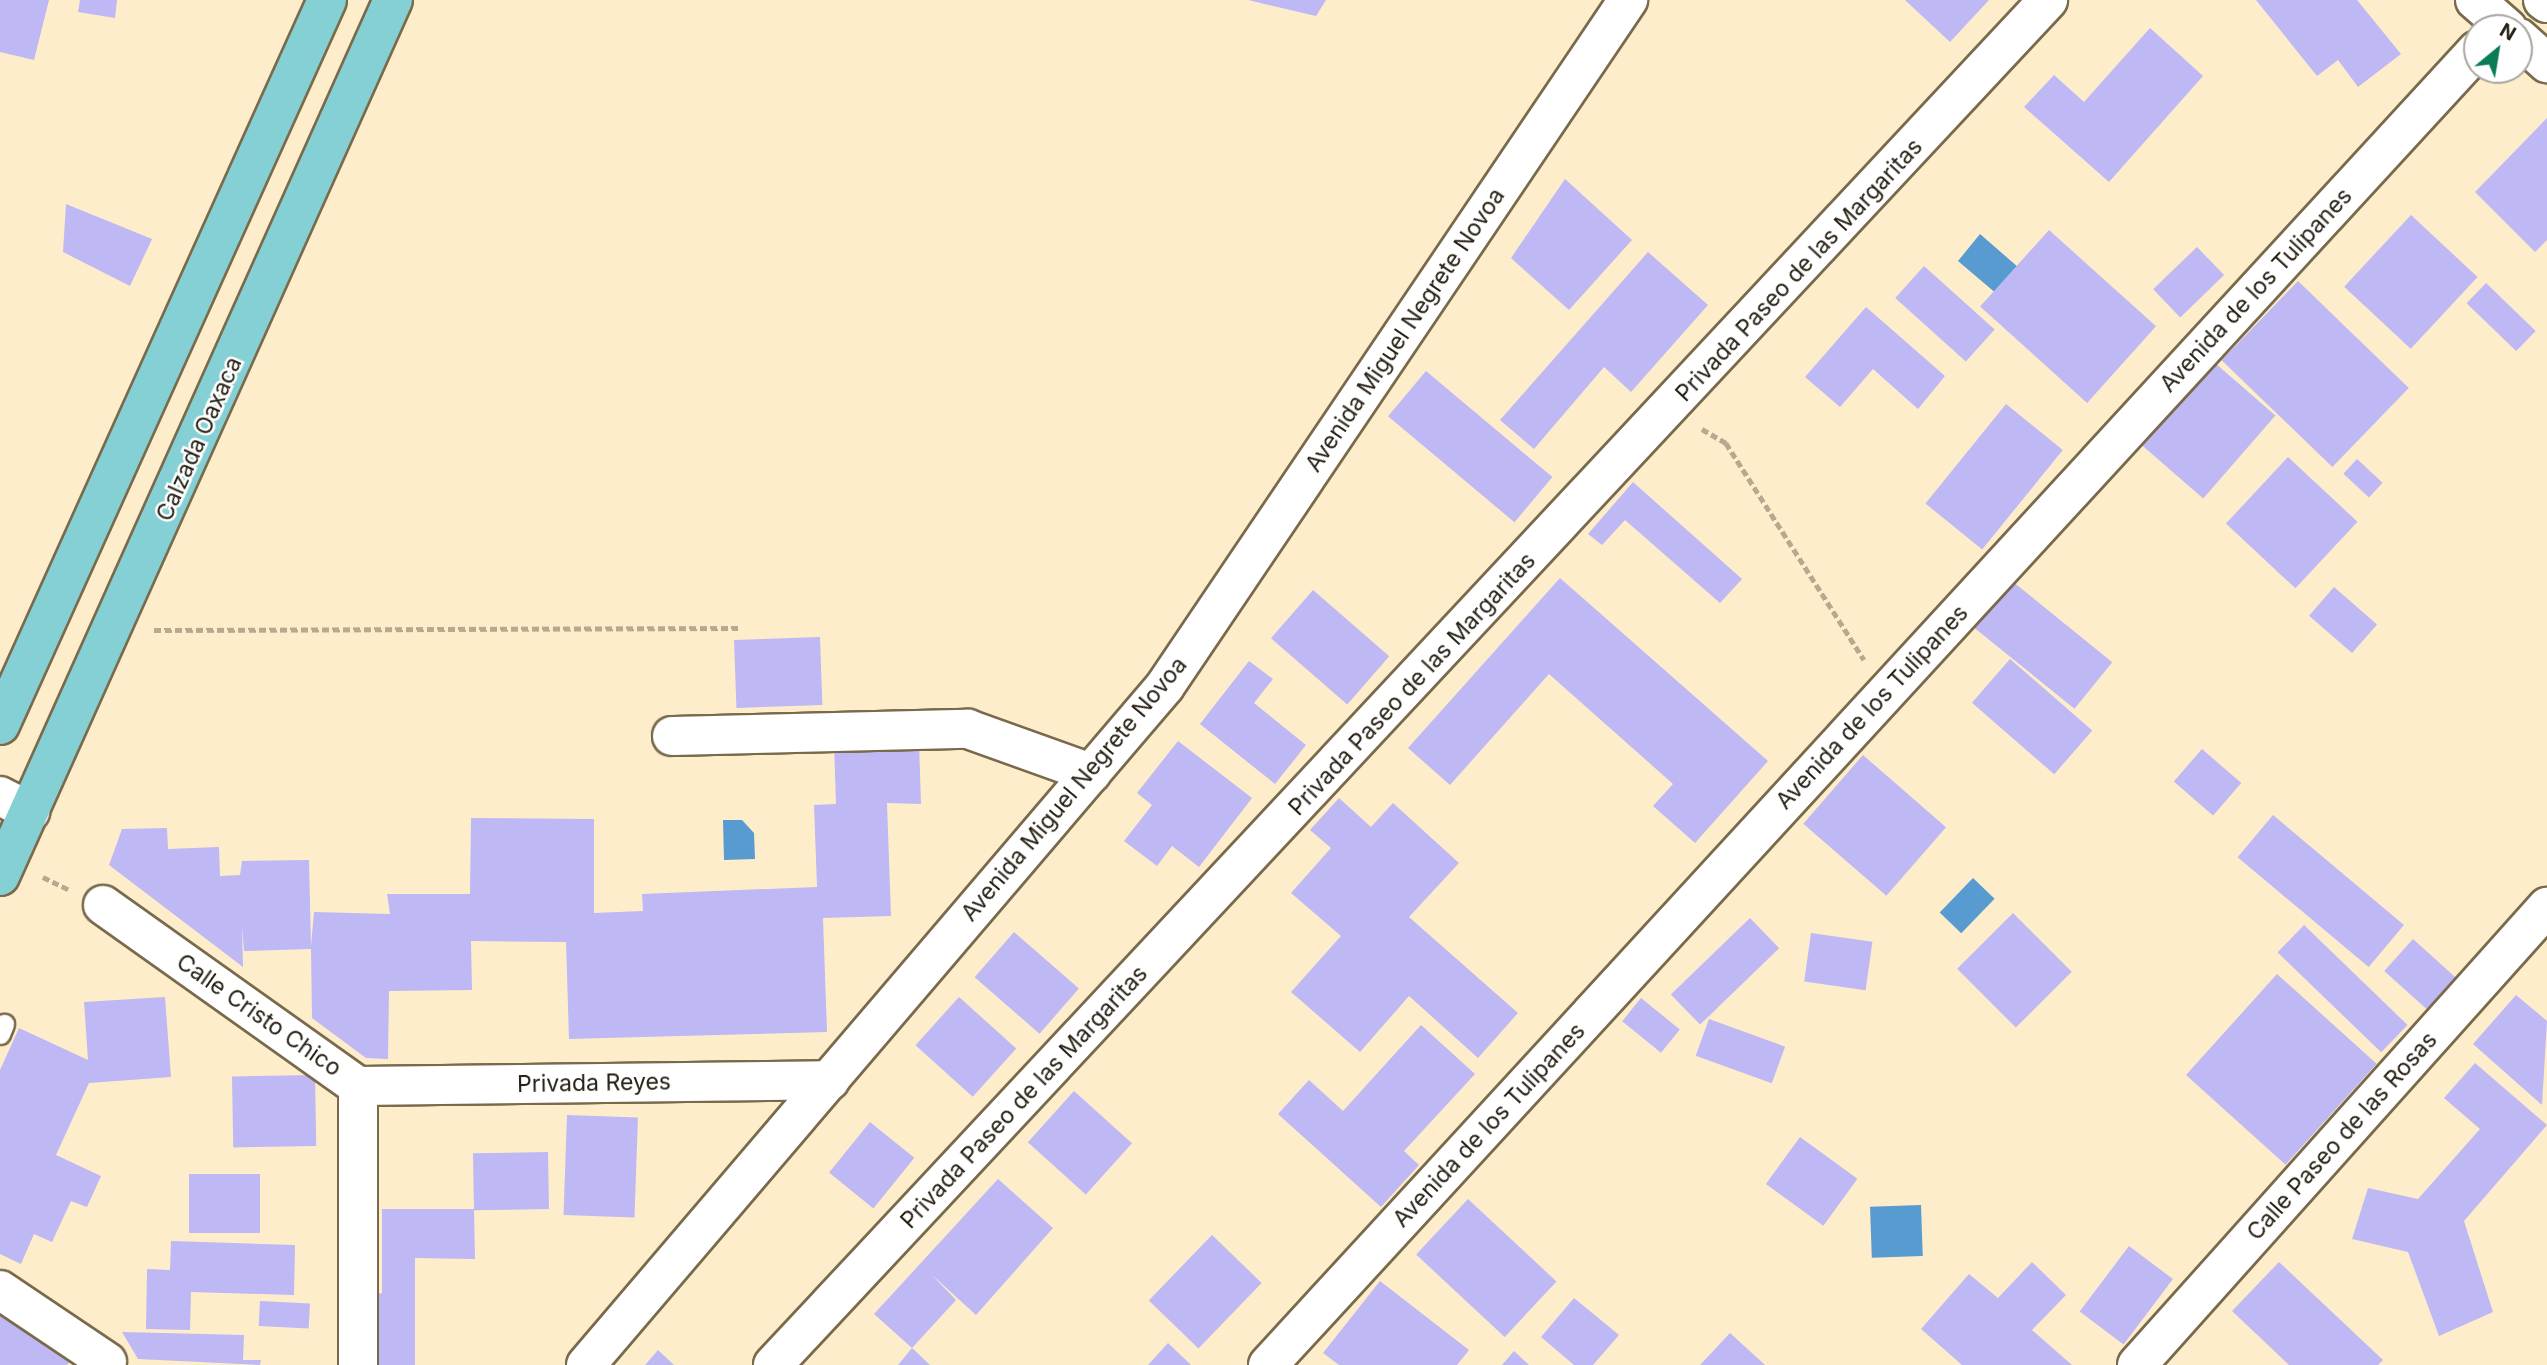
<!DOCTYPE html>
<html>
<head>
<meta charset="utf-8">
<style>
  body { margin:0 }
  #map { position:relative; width:2547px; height:1365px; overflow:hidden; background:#feedcb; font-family:Inter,sans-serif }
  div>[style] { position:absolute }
  .water>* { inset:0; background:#589bd0; transform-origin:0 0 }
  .building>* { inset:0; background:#beb8f4; transform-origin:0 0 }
  .path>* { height:4.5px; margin-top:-2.25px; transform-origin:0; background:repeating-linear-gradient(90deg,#b7a98f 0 7px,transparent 0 10.5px) }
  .roads { filter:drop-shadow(2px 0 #796a4c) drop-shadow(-2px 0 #796a4c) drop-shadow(0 2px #796a4c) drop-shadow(0 -2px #796a4c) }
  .service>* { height:19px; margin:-9.5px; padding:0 9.5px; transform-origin:9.5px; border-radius:9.5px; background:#fff }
  .minor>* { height:38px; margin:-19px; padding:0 19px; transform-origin:19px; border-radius:19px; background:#fff }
  .tertiary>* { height:38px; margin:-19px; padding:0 19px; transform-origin:19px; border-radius:19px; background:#fff }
  .secondary>* { height:38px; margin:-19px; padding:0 19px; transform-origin:19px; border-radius:19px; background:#fff }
  .primary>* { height:38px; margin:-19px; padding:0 19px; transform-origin:19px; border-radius:19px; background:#85d0d4 }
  span { translate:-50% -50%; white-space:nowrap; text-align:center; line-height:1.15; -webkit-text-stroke:5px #fff; paint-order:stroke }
  .street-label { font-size:23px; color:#272115 }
  .north { position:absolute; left:2463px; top:14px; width:70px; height:70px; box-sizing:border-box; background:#fff; border:2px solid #a9a6a1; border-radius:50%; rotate:30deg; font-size:19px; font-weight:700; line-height:28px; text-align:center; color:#272115 }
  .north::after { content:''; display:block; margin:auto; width:24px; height:32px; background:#0b7b56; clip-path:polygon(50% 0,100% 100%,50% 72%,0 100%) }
</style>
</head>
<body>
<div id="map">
  <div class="water">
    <div style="clip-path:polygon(1980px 234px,2026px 274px,1998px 295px,1958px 261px)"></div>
    <div style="clip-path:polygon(723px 820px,742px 820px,754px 833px,755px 859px,724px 860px)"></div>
    <div style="left:1973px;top:878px;width:30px;height:48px;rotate:44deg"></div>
    <div style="left:1921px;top:1205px;width:51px;height:51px;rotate:88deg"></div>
  </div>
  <div class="building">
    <div style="clip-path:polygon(0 0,49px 0,34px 60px,0 52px)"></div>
    <div style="clip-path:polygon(80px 0,117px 0,115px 18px,78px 12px)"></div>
    <div style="clip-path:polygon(1248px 0,1326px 0,1316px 16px)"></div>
    <div style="clip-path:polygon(1905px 0,1989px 0,1950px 42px)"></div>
    <div style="clip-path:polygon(2256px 0,2357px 0,2401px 54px,2358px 87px,2338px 60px,2317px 76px)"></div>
    <div style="clip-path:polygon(2150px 28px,2203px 76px,2109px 182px,2024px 107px,2054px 75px,2084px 102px)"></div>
    <div style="clip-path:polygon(2547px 118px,2547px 240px,2535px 252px,2475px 192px)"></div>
    <div style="clip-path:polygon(1565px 179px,1632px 240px,1569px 310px,1511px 258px)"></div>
    <div style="clip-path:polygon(66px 204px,152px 239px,130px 286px,63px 252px)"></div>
    <div style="left:2411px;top:215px;width:91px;height:98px;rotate:43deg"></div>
    <div style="left:2049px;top:230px;width:144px;height:103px;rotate:42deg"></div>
    <div style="left:2197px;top:247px;width:39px;height:61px;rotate:46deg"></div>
    <div style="clip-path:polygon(1648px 252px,1708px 305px,1631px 392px,1604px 367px,1534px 449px,1500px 420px)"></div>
    <div style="left:1924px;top:266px;width:95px;height:43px;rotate:42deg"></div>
    <div style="left:2298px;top:281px;width:154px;height:110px;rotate:44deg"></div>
    <div style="left:2486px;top:283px;width:69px;height:28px;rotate:44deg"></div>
    <div style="clip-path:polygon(1866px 307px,1945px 376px,1918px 409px,1873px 369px,1840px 407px,1805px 377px)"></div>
    <div style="left:2215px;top:363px;width:80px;height:110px;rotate:41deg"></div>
    <div style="left:1426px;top:371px;width:165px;height:59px;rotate:40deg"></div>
    <div style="left:2006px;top:404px;width:73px;height:128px;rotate:39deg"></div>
    <div style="left:2288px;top:457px;width:95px;height:91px;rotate:43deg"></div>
    <div style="left:2357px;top:459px;width:35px;height:20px;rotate:43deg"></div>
    <div style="clip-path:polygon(1633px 482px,1742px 579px,1720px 603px,1625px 520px,1602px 545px,1588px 534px)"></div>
    <div style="clip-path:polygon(1560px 578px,1768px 761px,1695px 843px,1653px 806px,1673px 784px,1549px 674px,1450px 785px,1408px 748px)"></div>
    <div style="left:2012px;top:581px;width:129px;height:60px;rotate:39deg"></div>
    <div style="left:2334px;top:587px;width:57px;height:38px;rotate:41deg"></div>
    <div style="left:1313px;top:590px;width:101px;height:64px;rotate:41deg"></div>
    <div style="left:820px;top:637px;width:68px;height:86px;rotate:88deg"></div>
    <div style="left:2010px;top:659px;width:109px;height:58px;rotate:41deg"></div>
    <div style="clip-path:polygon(1249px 661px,1273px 679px,1254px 703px,1306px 745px,1275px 784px,1200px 724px)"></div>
    <div style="clip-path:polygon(1178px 741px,1252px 798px,1199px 867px,1172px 846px,1157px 866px,1124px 841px,1152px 805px,1137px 793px)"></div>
    <div style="clip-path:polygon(919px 742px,921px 804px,887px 803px,891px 916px,823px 918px,827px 1032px,569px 1039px,566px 942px,471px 941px,472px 990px,389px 991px,388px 1059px,366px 1058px,312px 1018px,311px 949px,244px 951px,242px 926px,243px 967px,109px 865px,122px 829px,167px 828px,168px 849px,219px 847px,220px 876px,240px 875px,242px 861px,309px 860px,311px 946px,314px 912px,390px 914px,387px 894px,470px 894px,471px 818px,594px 819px,594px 913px,643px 911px,642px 894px,817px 887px,814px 805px,836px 804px,834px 744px)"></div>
    <div style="left:2202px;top:749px;width:52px;height:43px;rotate:41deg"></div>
    <div style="left:1863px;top:755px;width:110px;height:91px;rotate:41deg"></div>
    <div style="clip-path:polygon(1339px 798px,1371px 827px,1393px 803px,1459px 863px,1409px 917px,1518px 1013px,1478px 1058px,1409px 996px,1360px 1052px,1291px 992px,1341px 936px,1291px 893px,1331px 848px,1310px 830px)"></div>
    <div style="left:2273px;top:815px;width:171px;height:55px;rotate:40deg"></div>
    <div style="left:2013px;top:913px;width:83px;height:79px;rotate:45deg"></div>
    <div style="left:1750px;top:918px;width:42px;height:110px;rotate:46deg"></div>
    <div style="left:2304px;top:925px;width:144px;height:38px;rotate:44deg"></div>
    <div style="left:1014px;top:932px;width:86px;height:60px;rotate:41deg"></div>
    <div style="left:1811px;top:933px;width:62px;height:49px;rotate:8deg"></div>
    <div style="left:2413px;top:939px;width:57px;height:43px;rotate:42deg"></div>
    <div style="left:2277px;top:974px;width:134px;height:136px;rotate:42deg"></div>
    <div style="clip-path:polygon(2516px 995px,2547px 1021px,2542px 1105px,2473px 1044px)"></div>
    <div style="clip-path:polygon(165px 997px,171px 1077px,89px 1083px,56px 1155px,101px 1176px,87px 1207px,71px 1201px,52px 1242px,34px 1234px,21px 1264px,0 1254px,0 1070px,19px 1028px,88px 1060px,84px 1002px)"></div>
    <div style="left:959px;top:997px;width:77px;height:65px;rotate:42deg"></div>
    <div style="left:1641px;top:998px;width:50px;height:30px;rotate:39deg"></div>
    <div style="left:1709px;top:1019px;width:81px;height:39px;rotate:20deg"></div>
    <div style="clip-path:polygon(1421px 1025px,1475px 1074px,1404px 1151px,1419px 1165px,1381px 1207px,1278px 1114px,1309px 1080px,1343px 1111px)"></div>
    <div style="clip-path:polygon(2475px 1063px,2547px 1125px,2464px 1221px,2493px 1312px,2439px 1336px,2408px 1252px,2352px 1239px,2368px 1188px,2418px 1199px,2480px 1129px,2444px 1098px)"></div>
    <div style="left:315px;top:1075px;width:71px;height:83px;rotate:89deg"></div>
    <div style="left:1074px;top:1091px;width:78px;height:69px;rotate:42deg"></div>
    <div style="left:567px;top:1115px;width:71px;height:100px;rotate:2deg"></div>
    <div style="left:870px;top:1122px;width:57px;height:65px;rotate:39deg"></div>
    <div style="left:1800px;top:1137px;width:71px;height:58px;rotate:36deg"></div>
    <div style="left:548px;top:1152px;width:57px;height:75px;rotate:89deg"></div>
    <div style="left:189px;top:1174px;width:71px;height:59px"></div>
    <div style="clip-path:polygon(998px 1179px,1053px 1228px,976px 1315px,931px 1274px,956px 1300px,912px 1348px,874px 1314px)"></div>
    <div style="left:1468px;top:1199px;width:121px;height:76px;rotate:43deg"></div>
    <div style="clip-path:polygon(382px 1209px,474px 1209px,475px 1259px,415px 1258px,415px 1365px,358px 1365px,359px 1296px,382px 1293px)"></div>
    <div style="left:1212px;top:1235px;width:69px;height:91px;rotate:44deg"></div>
    <div style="clip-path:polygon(171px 1241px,295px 1245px,294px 1295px,191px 1292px,190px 1330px,146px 1329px,147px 1269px,170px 1270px)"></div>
    <div style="left:2129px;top:1246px;width:55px;height:82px;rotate:37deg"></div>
    <div style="clip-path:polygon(2032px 1262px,2066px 1295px,2032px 1330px,2072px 1365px,1962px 1365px,1921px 1329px,1969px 1274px,1998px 1298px)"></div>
    <div style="clip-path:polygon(2279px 1262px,2383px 1360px,2378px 1365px,2289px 1365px,2232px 1311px)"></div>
    <div style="clip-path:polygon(1380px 1281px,1469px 1350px,1457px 1365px,1339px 1365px,1323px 1353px)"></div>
    <div style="clip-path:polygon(1574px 1298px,1619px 1335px,1593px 1365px,1574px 1365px,1541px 1337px)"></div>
    <div style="left:260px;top:1301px;width:50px;height:25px;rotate:3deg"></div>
    <div style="clip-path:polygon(0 1303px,72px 1359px,67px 1365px,0 1365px)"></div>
    <div style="clip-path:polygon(122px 1332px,244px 1335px,243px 1360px,261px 1360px,260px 1365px,138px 1359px)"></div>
    <div style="clip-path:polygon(1730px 1333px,1765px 1365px,1700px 1365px)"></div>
    <div style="clip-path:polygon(1168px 1343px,1191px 1365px,1148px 1365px)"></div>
    <div style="clip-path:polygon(912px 1348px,930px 1365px,898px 1365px)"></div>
    <div style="clip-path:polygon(658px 1350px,674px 1365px,645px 1365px)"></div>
    <div style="clip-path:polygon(1514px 1351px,1529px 1365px,1502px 1365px)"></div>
  </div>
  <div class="path">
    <div style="left:1702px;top:429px;width:28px;rotate:30deg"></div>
    <div style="left:1726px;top:443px;width:257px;rotate:57.5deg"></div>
    <div style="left:154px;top:630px;width:584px;rotate:-0.2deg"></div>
    <div style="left:43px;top:877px;width:30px;rotate:26deg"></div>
  </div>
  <div class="roads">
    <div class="service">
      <div style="left:0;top:1034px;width:11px;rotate:-68deg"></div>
    </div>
    <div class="minor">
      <div style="left:2475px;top:0;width:43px;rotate:41.2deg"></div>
      <div style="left:2543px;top:0;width:5px;rotate:37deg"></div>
      <div style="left:2519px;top:38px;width:38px;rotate:42deg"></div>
      <div style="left:672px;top:736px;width:296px;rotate:-1.4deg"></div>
      <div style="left:968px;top:729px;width:131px;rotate:19.7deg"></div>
      <div style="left:103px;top:905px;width:313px;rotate:35.4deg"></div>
      <div style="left:358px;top:1086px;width:279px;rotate:90deg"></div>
      <div style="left:358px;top:1086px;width:472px;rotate:-0.7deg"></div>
      <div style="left:0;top:1290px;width:129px;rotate:33.9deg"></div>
      <div style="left:773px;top:1365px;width:1868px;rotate:-46.95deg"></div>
      <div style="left:1268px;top:1365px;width:1786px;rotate:-47.4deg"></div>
      <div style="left:2137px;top:1365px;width:615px;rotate:-48.17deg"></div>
    </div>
    <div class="tertiary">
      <div style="left:0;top:796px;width:34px;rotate:27deg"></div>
    </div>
    <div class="secondary">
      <div style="left:586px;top:1365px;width:892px;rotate:-49.54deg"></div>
      <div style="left:1165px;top:686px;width:828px;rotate:-55.98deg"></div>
    </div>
    <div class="primary">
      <div style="left:0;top:725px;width:795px;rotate:-65.72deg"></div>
      <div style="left:0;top:876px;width:960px;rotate:-65.84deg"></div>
    </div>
  </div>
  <div class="street-label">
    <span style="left:1799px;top:270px;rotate:-47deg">Privada Paseo de las Margaritas</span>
    <span style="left:2256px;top:290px;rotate:-47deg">Avenida de los Tulipanes</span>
    <span style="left:1405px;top:330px;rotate:-56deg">Avenida Miguel Negrete Novoa</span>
    <span style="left:199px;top:439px;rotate:-66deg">Calzada Oaxaca</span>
    <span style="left:1412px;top:684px;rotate:-47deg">Privada Paseo de las Margaritas</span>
    <span style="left:1872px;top:707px;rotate:-47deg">Avenida de los Tulipanes</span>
    <span style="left:1074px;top:789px;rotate:-50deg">Avenida Miguel Negrete Novoa</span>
    <span style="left:259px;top:1015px;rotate:35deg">Calle Cristo Chico</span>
    <span style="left:594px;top:1083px;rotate:-1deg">Privada Reyes</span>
    <span style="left:1024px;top:1097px;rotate:-47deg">Privada Paseo de las Margaritas</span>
    <span style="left:1489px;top:1125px;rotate:-47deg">Avenida de los Tulipanes</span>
    <span style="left:2342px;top:1136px;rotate:-48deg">Calle Paseo de las Rosas</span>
  </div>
  <div class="north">N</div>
</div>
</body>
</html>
